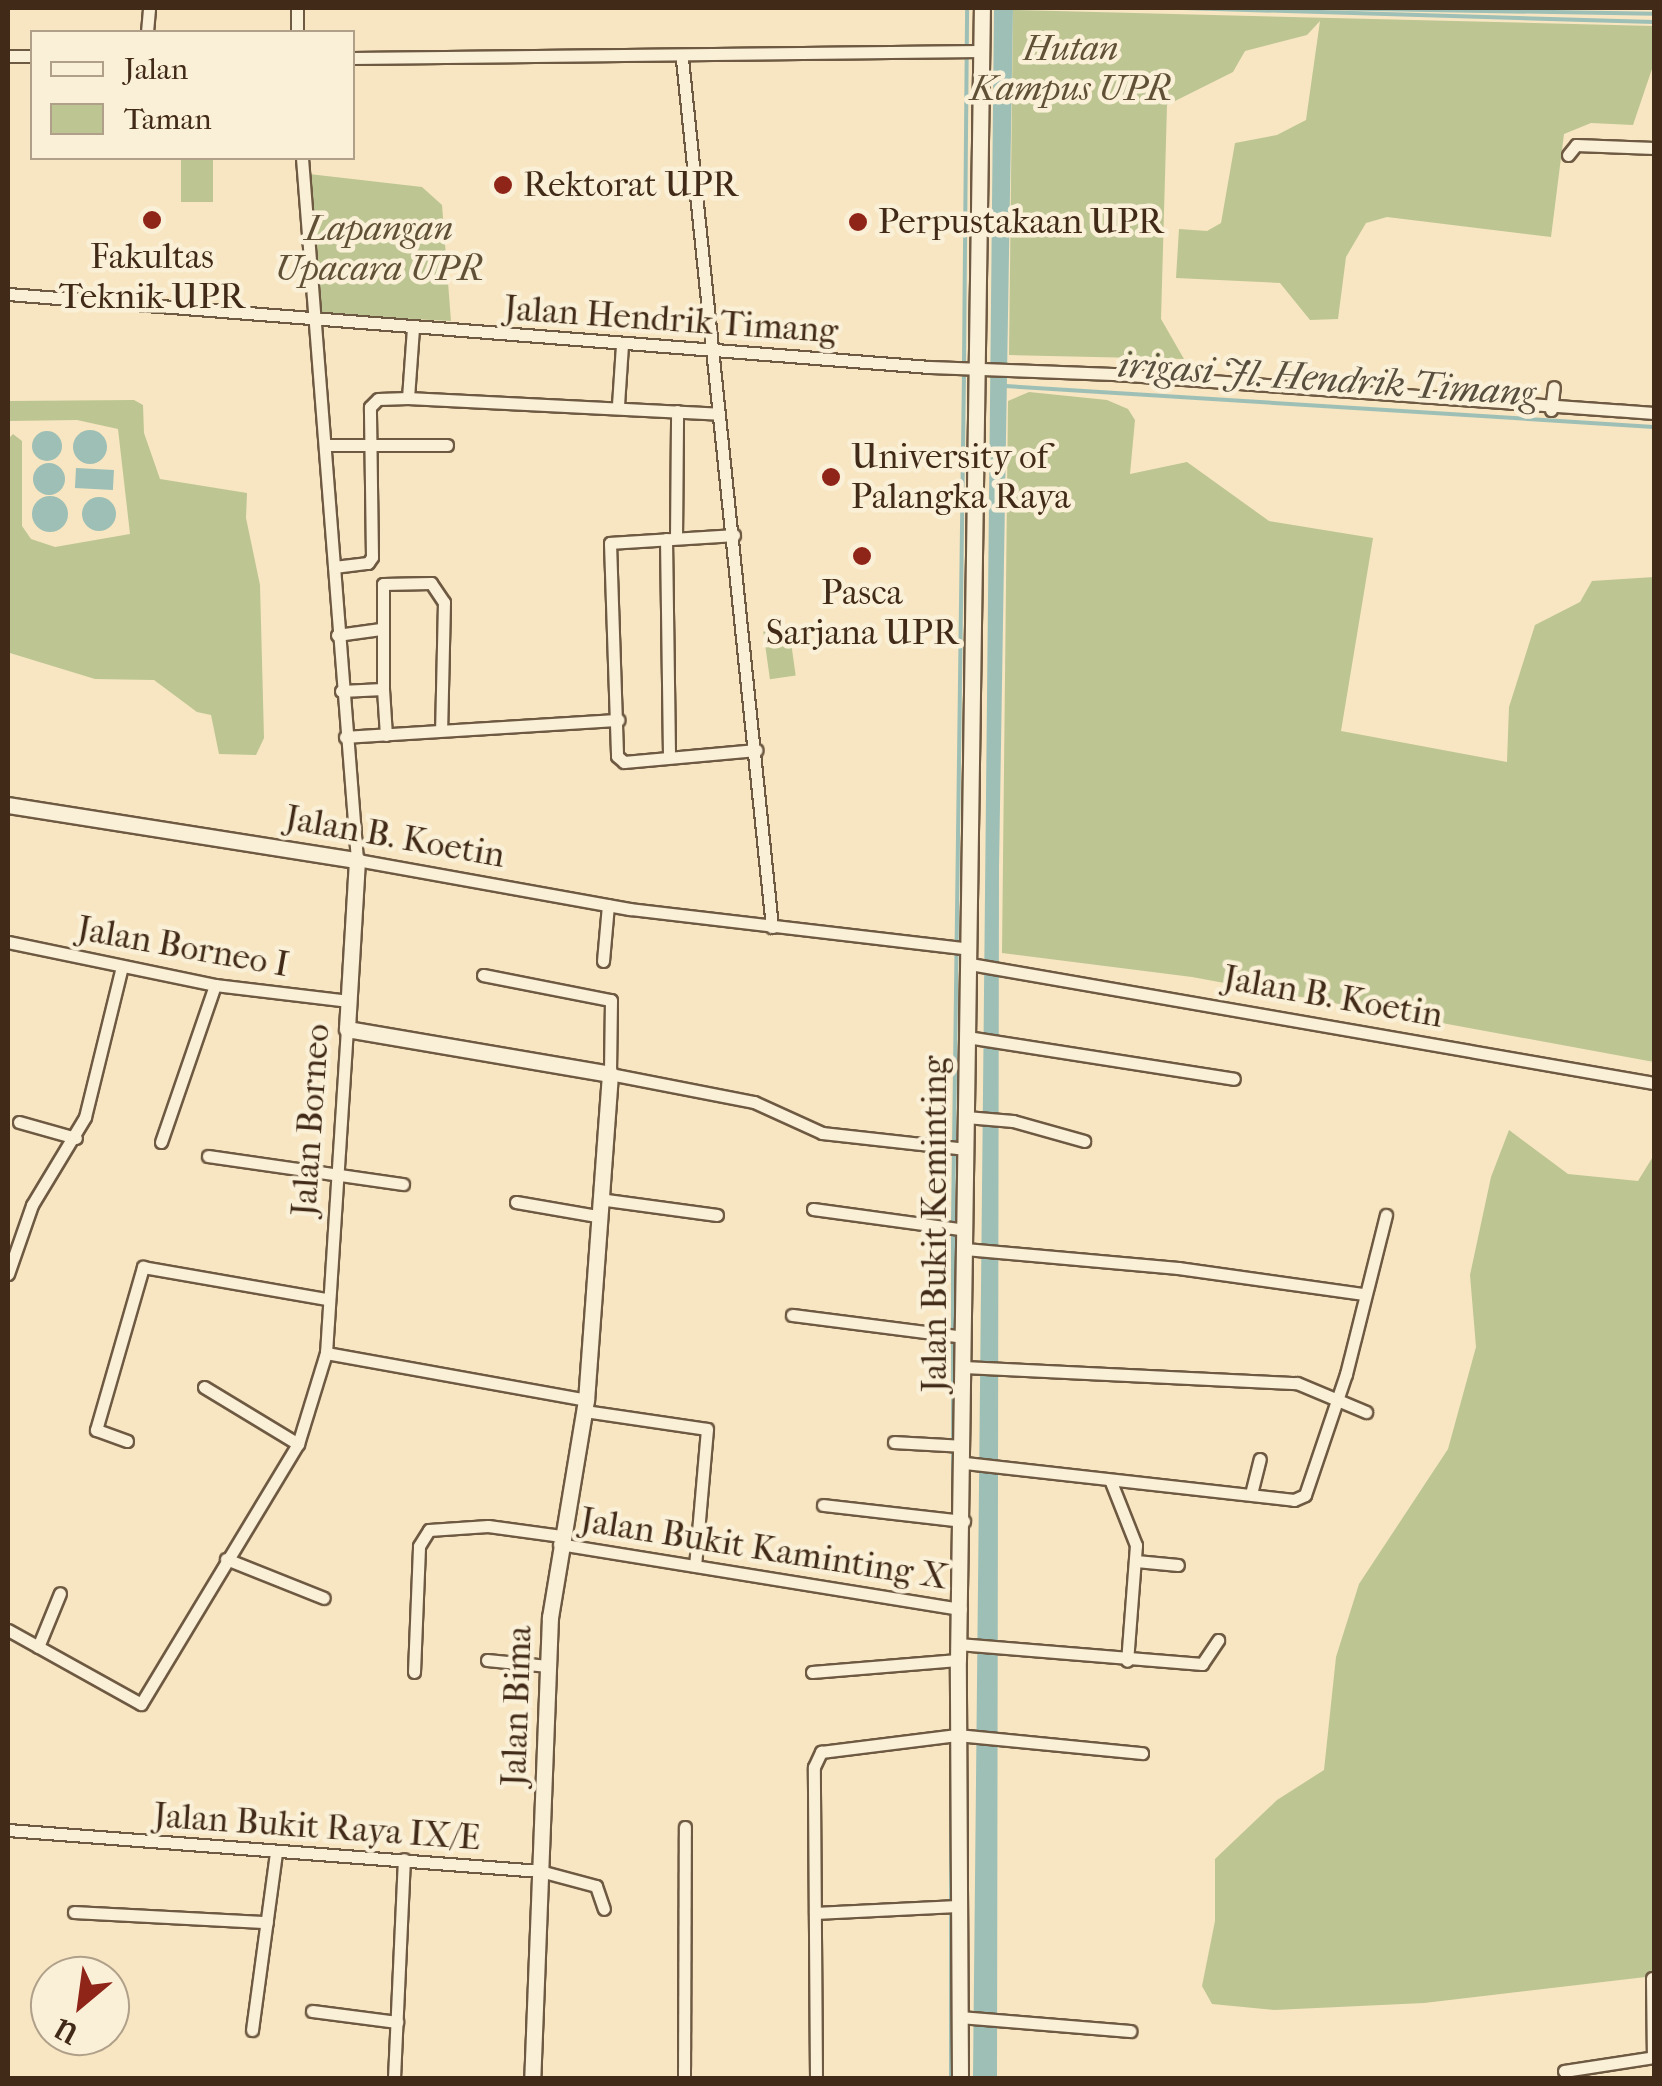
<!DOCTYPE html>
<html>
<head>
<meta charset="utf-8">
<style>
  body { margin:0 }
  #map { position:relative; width:1662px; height:2086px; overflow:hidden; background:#f7e6c1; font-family:"IM FELL French Canon",serif }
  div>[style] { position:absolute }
  .green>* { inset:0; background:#bdc593; transform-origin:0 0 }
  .water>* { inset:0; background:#9dbfb6; transform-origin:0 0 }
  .round { border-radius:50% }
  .stream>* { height:4px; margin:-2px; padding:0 2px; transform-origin:2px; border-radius:2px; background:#9dbfb6 }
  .roads { filter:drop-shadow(2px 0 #6e5942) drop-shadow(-2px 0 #6e5942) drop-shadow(0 2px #6e5942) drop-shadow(0 -2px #6e5942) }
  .street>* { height:11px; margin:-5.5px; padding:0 5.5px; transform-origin:5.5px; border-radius:5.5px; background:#faefd7 }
  .secondary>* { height:15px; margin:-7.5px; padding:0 7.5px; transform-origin:7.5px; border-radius:7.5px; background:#faefd7 }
  .dots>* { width:28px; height:28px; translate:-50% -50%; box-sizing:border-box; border:5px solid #faefd7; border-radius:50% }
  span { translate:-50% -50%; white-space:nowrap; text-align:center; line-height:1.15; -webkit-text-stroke:9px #faefd7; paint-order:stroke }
  .park-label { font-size:35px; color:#605136; font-style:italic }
  .poi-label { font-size:35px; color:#412a17 }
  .left { translate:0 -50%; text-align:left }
  .street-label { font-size:35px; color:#412a17 }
  .water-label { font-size:38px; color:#584f3f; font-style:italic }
  .frame { position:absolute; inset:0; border:10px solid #412a17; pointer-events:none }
  .legend { position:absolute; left:30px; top:30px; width:325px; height:130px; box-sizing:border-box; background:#faefd7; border:2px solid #b0a08a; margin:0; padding:12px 18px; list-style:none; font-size:30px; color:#412a17 }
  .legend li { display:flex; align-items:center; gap:20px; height:50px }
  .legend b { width:50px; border:2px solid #b0a08a }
  .north { position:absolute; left:30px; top:1956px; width:100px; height:100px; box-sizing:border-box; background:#faefd7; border:2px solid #b0a08a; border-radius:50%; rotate:209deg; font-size:28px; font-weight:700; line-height:40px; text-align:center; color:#412a17 }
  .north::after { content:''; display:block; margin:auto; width:35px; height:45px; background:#8f2418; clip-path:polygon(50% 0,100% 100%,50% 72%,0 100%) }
</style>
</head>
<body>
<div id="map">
  <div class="green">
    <div style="clip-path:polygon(1013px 10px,1654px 26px,1654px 63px,1633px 125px,1591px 123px,1564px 134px,1551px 237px,1387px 217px,1366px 223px,1346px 257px,1338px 319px,1310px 320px,1280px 283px,1176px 278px,1179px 229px,1207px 231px,1221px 223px,1235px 143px,1277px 135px,1306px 120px,1320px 21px,1307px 35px,1245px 51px,1233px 72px,1167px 105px,1161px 319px,1184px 359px,1009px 355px)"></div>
    <div style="left:181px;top:158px;width:32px;height:44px"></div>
    <div style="clip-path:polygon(309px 174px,422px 187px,442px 205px,451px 321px,316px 314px)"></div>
    <div style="clip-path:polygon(1029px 392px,1107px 400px,1128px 409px,1135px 420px,1130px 474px,1187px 462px,1269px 521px,1373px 538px,1341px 731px,1507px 762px,1509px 707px,1535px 625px,1580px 602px,1592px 581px,1654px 577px,1654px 1062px,1192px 977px,1002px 953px,1008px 401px)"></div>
    <div style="clip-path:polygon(134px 400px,143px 405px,144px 433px,160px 479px,247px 493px,246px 518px,260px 585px,264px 738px,256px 755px,219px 754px,211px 715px,197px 712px,154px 680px,95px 679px,10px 653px,8px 439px,13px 434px,22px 441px,22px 526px,31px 539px,55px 547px,130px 534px,118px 429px,77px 420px,8px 421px,8px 401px)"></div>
    <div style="left:789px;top:628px;width:48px;height:26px;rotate:82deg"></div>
    <div style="clip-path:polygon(1509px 1130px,1568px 1174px,1638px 1181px,1654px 1155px,1654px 1976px,1424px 2003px,1274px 2010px,1212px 2004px,1202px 1986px,1215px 1921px,1215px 1859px,1277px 1800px,1324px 1770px,1336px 1657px,1359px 1584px,1448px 1449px,1476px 1347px,1470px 1275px,1491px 1177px)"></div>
  </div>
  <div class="water">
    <div style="clip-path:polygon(994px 8px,1013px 8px,999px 868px,997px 2078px,973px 2078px)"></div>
    <div class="round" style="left:73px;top:430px;width:34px;height:34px"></div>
    <div class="round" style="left:32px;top:431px;width:30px;height:30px"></div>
    <div class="round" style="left:33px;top:463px;width:32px;height:32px"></div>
    <div style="left:76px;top:468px;width:38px;height:20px;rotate:3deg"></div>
    <div class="round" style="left:32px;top:496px;width:36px;height:36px"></div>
    <div class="round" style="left:82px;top:497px;width:34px;height:34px"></div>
  </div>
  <div class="stream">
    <div style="left:1182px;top:8px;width:472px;rotate:1.7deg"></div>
    <div style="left:1318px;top:8px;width:336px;rotate:1deg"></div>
    <div style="left:964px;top:364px;width:356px;rotate:-89.5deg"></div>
    <div style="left:1005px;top:386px;width:650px;rotate:3.61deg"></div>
    <div style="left:953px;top:1224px;width:851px;rotate:-89.26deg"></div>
    <div style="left:953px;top:1504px;width:271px;rotate:-90deg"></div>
    <div style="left:951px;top:1748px;width:330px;rotate:90deg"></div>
  </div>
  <div class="roads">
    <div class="street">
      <div style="left:147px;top:32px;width:24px;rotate:-85deg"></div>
      <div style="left:297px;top:32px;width:24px;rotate:-90deg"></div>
      <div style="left:8px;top:56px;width:24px"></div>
      <div style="left:352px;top:58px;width:628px;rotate:-0.64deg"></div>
      <div style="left:682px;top:59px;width:873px;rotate:84.08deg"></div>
      <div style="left:1568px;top:155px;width:13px;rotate:-51deg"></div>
      <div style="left:1576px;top:145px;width:78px;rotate:2.2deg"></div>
      <div style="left:302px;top:158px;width:704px;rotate:85.52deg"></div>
      <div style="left:357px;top:860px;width:277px;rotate:10.2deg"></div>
      <div style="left:630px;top:909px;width:342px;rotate:6.7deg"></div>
      <div style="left:8px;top:294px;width:924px;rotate:4.53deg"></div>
      <div style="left:929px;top:367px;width:185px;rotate:2.2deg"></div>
      <div style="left:1114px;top:374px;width:541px;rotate:4.13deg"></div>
      <div style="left:413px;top:328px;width:70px;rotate:94.1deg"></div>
      <div style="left:408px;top:398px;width:311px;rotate:2.9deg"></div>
      <div style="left:618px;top:405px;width:61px;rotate:-86.2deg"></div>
      <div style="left:1551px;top:410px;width:23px;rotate:-83deg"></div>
      <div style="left:325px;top:445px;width:122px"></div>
      <div style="left:734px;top:535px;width:124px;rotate:176.3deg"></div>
      <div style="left:610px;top:543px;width:213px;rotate:88.1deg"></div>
      <div style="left:617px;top:756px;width:9px;rotate:41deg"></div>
      <div style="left:624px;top:762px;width:133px;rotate:-5.2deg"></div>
      <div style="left:676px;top:538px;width:127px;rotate:-89.5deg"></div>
      <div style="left:666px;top:539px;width:218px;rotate:89.2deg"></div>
      <div style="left:334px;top:567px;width:34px;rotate:-7deg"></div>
      <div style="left:368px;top:563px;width:7px;rotate:-56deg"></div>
      <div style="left:372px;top:557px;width:150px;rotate:-90.8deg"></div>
      <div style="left:370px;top:407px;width:11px;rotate:-45deg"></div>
      <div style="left:378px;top:399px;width:30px;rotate:-2deg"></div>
      <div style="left:337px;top:635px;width:44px;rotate:-7.8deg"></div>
      <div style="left:383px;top:689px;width:46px;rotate:86.3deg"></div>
      <div style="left:341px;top:691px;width:42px;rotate:-2.7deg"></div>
      <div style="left:383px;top:689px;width:105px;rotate:-90deg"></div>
      <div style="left:383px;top:584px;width:48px;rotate:-1.2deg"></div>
      <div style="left:431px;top:583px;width:23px;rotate:56deg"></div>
      <div style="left:444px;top:602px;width:128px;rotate:91.3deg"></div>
      <div style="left:345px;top:737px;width:274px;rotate:-3.6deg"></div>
      <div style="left:8px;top:942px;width:211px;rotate:11.7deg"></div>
      <div style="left:215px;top:985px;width:135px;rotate:6.8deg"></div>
      <div style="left:603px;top:961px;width:56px;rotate:-84.9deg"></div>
      <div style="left:970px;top:964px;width:694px;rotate:9.87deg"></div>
      <div style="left:483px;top:975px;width:130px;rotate:11.1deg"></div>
      <div style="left:611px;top:1000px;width:74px;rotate:90.8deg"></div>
      <div style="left:610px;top:1074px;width:147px;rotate:11deg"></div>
      <div style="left:754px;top:1102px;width:75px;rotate:24.5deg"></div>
      <div style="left:822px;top:1133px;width:145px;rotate:6.3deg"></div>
      <div style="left:967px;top:1037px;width:270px;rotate:8.9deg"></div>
      <div style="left:966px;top:1117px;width:47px;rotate:4.9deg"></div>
      <div style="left:1013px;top:1121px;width:74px;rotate:15.7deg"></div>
      <div style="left:19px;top:1122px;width:59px;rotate:15.7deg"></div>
      <div style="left:161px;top:1142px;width:166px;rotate:-71deg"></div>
      <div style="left:208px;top:1156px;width:197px;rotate:8.2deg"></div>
      <div style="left:599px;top:1199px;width:119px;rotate:7.7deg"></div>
      <div style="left:516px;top:1202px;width:82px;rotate:9.8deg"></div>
      <div style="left:813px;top:1209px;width:154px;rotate:7.8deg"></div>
      <div style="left:965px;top:1249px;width:214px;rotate:5.1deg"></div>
      <div style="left:1178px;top:1268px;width:186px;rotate:8deg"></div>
      <div style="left:8px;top:1274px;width:73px;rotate:-70.8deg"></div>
      <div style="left:32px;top:1205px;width:103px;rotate:-58.9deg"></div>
      <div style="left:85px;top:1117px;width:155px;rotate:-76.2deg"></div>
      <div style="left:792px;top:1315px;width:172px;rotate:7.3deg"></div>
      <div style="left:326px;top:1353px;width:264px;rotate:10.2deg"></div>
      <div style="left:964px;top:1367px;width:333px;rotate:2.8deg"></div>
      <div style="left:1297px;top:1383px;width:75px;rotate:22.8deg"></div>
      <div style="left:204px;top:1387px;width:110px;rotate:31.2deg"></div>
      <div style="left:585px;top:1411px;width:123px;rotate:8.4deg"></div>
      <div style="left:707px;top:1429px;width:137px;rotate:95deg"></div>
      <div style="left:127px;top:1441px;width:33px;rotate:-160deg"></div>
      <div style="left:96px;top:1430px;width:170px;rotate:-73.9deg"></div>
      <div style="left:143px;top:1267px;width:187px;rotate:9.9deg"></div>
      <div style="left:894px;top:1442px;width:69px;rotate:3.3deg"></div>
      <div style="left:965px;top:1463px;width:331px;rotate:6.4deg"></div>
      <div style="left:1294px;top:1500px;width:12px;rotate:-24deg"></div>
      <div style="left:1305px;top:1495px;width:128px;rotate:-71.3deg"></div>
      <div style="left:1346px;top:1374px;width:164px;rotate:-75.9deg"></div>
      <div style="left:1111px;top:1482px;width:68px;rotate:68.4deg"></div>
      <div style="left:1136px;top:1545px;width:116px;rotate:94.4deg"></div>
      <div style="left:1251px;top:1494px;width:36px;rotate:-76deg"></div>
      <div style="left:823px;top:1505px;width:142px;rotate:6.5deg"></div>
      <div style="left:559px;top:1544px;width:407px;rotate:9.2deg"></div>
      <div style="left:226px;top:1559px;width:105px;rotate:21.7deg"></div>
      <div style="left:1136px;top:1561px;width:42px;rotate:5.4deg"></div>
      <div style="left:8px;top:1630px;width:152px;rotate:29.1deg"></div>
      <div style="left:141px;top:1704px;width:304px;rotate:-58.9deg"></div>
      <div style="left:298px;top:1444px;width:95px;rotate:-72.9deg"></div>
      <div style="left:326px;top:1353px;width:325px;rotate:-86.3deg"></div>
      <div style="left:958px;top:1644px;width:245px;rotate:4.7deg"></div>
      <div style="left:1202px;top:1664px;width:29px;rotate:-56deg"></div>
      <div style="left:38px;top:1647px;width:58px;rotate:-67.8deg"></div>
      <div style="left:487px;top:1660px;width:61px;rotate:5.6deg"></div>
      <div style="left:414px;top:1672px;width:126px;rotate:-87.7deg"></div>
      <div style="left:419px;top:1546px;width:19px;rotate:-58deg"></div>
      <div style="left:429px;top:1530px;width:59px;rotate:-3.9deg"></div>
      <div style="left:488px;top:1526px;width:74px;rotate:7.8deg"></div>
      <div style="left:812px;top:1672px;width:146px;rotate:-4.7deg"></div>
      <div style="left:8px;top:1830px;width:534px;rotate:4.41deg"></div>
      <div style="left:540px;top:1871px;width:58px;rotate:15deg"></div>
      <div style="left:596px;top:1886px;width:24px;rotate:71deg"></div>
      <div style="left:74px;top:1912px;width:193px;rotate:3deg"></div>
      <div style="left:815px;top:1913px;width:142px;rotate:-2.8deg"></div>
      <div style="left:1652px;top:1978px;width:79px;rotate:89.3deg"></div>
      <div style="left:312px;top:2011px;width:86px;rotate:7.4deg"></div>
      <div style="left:959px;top:2017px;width:172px;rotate:4.7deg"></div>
      <div style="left:252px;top:2030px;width:180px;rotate:-82.3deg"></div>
      <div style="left:1564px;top:2071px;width:91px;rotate:-8.8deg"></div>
      <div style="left:394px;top:2078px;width:219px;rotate:-87.4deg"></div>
      <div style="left:684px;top:2078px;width:251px;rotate:-89.8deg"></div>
      <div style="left:816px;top:2078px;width:311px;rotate:-90.4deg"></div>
      <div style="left:814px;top:1767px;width:17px;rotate:-65deg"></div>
      <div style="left:821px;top:1752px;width:137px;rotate:-7.1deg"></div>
      <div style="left:957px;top:1735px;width:186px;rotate:5.6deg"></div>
    </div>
    <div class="secondary">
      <div style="left:8px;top:805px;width:353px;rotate:9deg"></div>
      <div style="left:357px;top:860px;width:169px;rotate:93.4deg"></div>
      <div style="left:347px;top:1029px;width:267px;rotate:9.7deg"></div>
      <div style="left:610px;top:1074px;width:327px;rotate:94.2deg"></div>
      <div style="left:586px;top:1400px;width:220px;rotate:99.4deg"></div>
      <div style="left:550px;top:1617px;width:461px;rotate:92.2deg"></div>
      <div style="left:960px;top:2078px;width:418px;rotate:-90.3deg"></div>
      <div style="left:958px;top:1660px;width:1652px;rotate:-89.17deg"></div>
    </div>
  </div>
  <div class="dots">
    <div style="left:503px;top:185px;background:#8f2418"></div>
    <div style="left:152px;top:220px;background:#8f2418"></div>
    <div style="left:858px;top:222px;background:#8f2418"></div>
    <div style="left:831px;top:477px;background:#8f2418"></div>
    <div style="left:862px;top:556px;background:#8f2418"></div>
  </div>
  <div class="park-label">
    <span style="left:1071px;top:69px">Hutan<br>Kampus UPR</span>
    <span style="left:379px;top:249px">Lapangan<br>Upacara UPR</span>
  </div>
  <div class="poi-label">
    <span class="left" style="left:523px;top:185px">Rektorat UPR</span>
    <span class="left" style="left:878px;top:222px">Perpustakaan UPR</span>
    <span style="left:152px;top:277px">Fakultas<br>Teknik UPR</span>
    <span class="left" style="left:851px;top:477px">University of<br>Palangka Raya</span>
    <span style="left:862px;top:613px">Pasca<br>Sarjana UPR</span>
  </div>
  <div class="street-label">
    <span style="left:671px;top:320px;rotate:4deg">Jalan Hendrik Timang</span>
    <span style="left:395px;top:837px;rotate:10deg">Jalan B. Koetin</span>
    <span style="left:183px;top:947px;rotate:10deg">Jalan Borneo I</span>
    <span style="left:1333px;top:997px;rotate:10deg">Jalan B. Koetin</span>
    <span style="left:311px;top:1120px;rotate:-86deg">Jalan Borneo</span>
    <span style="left:935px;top:1224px;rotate:-90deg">Jalan Bukit Keminting</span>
    <span style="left:764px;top:1549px;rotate:9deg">Jalan Bukit Kaminting X</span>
    <span style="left:517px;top:1706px;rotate:-88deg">Jalan Bima</span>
    <span style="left:317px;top:1827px;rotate:4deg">Jalan Bukit Raya IX/E</span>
  </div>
  <div class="water-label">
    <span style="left:1327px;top:379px;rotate:4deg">irigasi Jl. Hendrik Timang</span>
  </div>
  <div class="frame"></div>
  <ul class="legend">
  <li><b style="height:12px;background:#faefd7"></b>Jalan</li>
  <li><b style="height:28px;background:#bdc593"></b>Taman</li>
  </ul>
  <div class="north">U</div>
</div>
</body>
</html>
